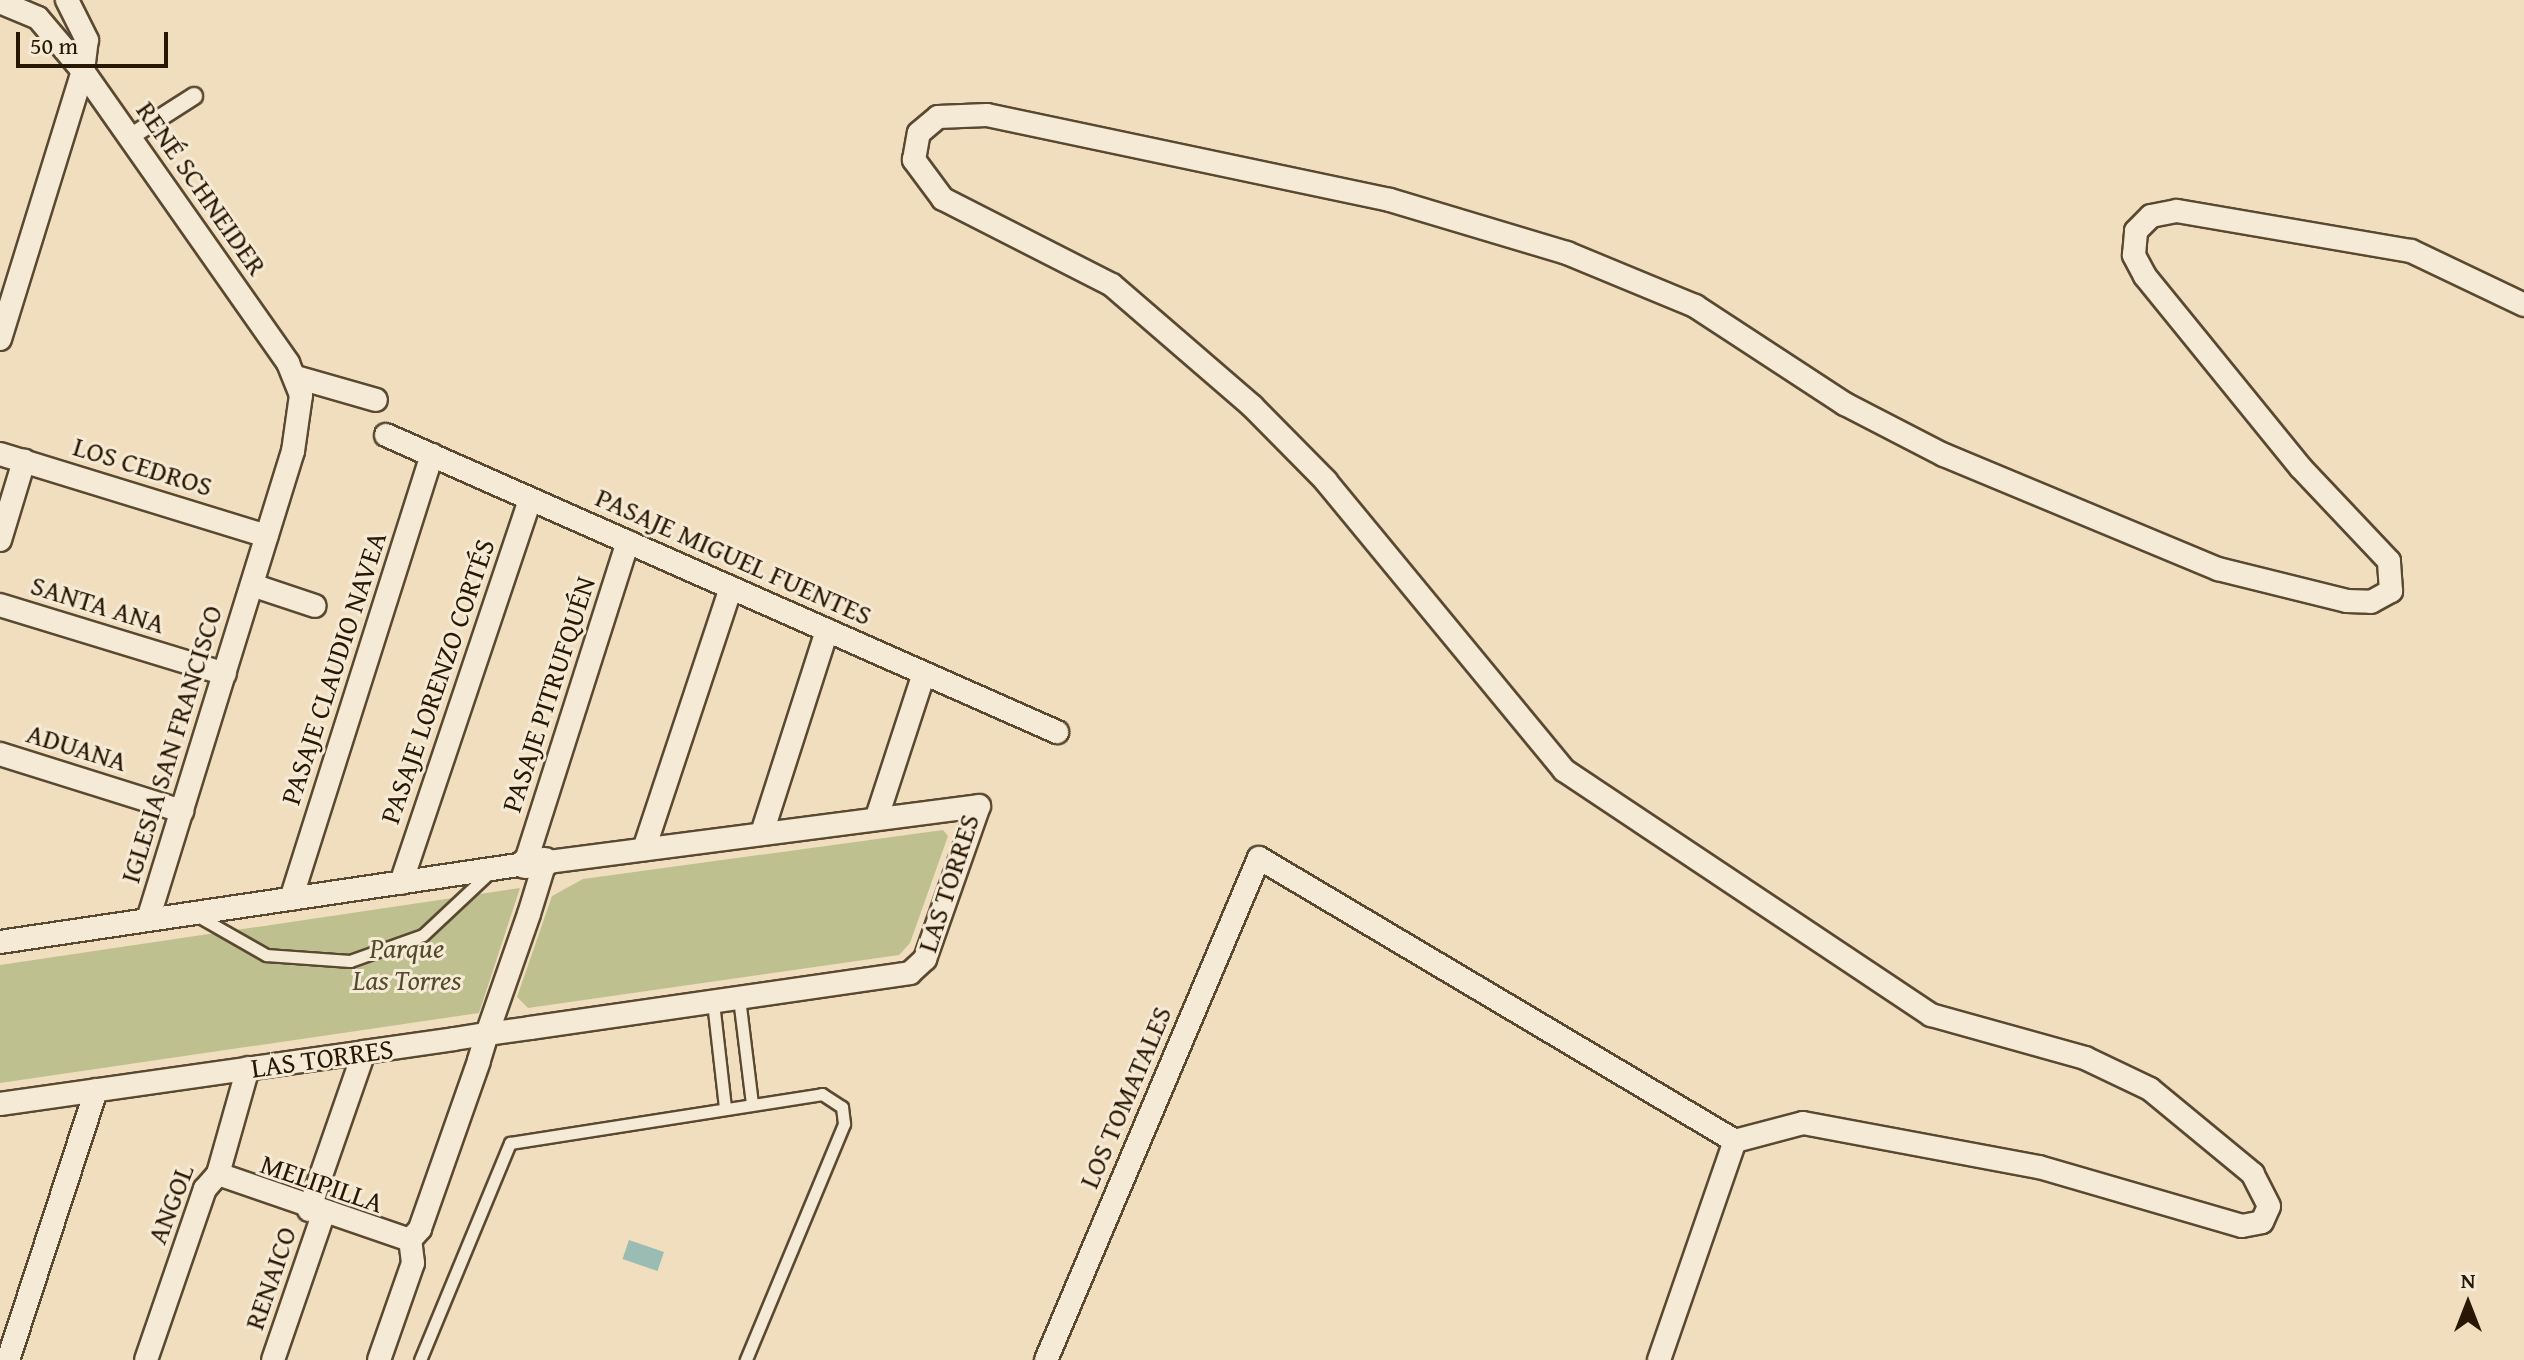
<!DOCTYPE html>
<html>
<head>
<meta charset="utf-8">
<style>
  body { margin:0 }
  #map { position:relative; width:2524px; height:1360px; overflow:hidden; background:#f0debf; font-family:"Gentium Book Plus",serif }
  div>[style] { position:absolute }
  .green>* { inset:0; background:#bec08f }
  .water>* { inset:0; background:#9abcb2; transform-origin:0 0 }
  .roads { filter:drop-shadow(2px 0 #5a4931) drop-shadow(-2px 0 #5a4931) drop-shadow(0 2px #5a4931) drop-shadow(0 -2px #5a4931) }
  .service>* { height:11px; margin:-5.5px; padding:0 5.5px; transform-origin:5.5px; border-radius:5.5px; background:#f5ead5 }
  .pedestrian>* { height:16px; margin:-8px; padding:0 8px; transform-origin:8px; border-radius:8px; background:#f5ead5 }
  .minor>* { height:22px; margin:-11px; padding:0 11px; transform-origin:11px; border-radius:11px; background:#f5ead5 }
  .tertiary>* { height:28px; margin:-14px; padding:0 14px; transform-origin:14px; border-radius:14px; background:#f5ead5 }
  span { translate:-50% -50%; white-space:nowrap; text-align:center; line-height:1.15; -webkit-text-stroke:6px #f5ead5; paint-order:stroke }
  .street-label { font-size:28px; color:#281702 }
  .park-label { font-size:28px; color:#554a2c; font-style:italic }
  .north { position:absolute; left:2428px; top:1264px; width:80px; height:80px; -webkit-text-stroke:6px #f5ead5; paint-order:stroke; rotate:0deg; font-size:22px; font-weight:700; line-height:32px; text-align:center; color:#281702 }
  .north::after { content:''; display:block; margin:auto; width:28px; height:36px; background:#281702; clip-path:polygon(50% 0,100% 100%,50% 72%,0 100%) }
  .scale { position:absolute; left:16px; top:32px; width:152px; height:36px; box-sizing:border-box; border:4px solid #281702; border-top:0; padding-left:10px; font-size:24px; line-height:28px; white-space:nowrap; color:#281702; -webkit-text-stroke:6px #f5ead5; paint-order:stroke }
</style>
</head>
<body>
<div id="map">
  <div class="green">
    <div style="clip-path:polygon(943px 830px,948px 836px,910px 943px,899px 955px,528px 1008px,517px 997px,552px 896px,583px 879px)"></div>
    <div style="clip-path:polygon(520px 888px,479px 1013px,0 1083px,0 965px)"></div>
  </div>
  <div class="water">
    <div style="left:629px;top:1240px;width:37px;height:20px;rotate:19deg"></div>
  </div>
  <div class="roads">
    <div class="service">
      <div style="left:196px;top:915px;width:81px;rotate:29.7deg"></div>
      <div style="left:266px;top:955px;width:84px;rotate:4.1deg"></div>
      <div style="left:350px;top:961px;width:77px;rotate:-19.6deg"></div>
      <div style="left:423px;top:935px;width:91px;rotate:-43.2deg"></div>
      <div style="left:739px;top:998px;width:107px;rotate:83deg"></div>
      <div style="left:713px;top:1002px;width:107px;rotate:83.5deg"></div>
      <div style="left:420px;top:1360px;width:235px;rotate:-67.5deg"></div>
      <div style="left:510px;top:1143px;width:316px;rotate:-8.9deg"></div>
      <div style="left:822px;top:1094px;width:24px;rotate:33deg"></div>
      <div style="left:842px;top:1107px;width:17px;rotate:83deg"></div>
      <div style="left:844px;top:1124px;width:256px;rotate:112.6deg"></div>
    </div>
    <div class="pedestrian">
      <div style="left:130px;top:137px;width:76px;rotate:-32.6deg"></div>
    </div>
    <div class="minor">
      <div style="left:0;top:2px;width:41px;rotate:22.8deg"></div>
      <div style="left:38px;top:18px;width:70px;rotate:49.7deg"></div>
      <div style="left:83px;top:71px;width:357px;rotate:54.9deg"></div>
      <div style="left:288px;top:363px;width:35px;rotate:68deg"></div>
      <div style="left:301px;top:395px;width:57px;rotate:98.1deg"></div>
      <div style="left:293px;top:451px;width:491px;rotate:107.2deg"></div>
      <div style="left:0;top:339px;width:281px;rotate:-72.8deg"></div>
      <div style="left:83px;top:71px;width:31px;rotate:-83deg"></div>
      <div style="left:87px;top:40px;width:45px;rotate:-116.6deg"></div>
      <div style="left:296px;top:377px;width:83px;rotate:16deg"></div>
      <div style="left:386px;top:435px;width:734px;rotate:23.88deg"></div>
      <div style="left:0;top:454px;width:279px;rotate:17.1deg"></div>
      <div style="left:0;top:540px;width:83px;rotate:-73.1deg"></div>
      <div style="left:252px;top:585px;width:66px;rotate:18.4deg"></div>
      <div style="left:0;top:605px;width:235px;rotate:17deg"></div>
      <div style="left:0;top:754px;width:191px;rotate:17.4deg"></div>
      <div style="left:877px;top:817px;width:151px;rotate:-71.9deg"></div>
      <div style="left:762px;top:833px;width:213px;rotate:-72.2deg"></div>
      <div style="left:644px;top:849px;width:275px;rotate:-71.6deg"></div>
      <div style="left:401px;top:883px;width:405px;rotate:-71.4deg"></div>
      <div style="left:291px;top:899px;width:466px;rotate:-72.4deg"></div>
      <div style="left:0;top:942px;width:531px;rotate:-8.45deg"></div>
      <div style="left:525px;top:864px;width:338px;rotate:-72.3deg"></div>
      <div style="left:0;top:1104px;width:368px;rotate:-8.1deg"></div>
      <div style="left:364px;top:1052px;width:91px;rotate:-8.2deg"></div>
      <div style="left:454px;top:1039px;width:33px;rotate:-9deg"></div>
      <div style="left:487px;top:1034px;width:43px;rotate:-7.9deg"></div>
      <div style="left:530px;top:1028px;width:384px;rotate:-8.2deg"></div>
      <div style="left:910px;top:973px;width:21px;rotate:-43deg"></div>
      <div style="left:925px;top:959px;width:162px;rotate:-70.6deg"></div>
      <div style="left:979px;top:806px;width:438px;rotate:172.6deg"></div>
      <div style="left:545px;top:862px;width:54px;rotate:107.1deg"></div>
      <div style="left:529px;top:914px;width:127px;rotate:109.3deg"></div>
      <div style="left:487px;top:1034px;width:28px;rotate:107deg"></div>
      <div style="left:479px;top:1061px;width:178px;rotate:109.4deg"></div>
      <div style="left:420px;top:1229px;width:15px;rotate:132deg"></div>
      <div style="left:1735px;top:1141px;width:70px;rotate:-14.8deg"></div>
      <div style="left:1803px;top:1123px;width:240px;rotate:10.6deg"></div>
      <div style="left:2039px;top:1167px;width:211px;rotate:16.2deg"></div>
      <div style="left:2242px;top:1226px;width:20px;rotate:-11deg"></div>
      <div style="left:2262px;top:1222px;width:17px;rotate:-66deg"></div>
      <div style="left:2269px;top:1206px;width:36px;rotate:-117deg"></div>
      <div style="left:2253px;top:1174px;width:134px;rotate:-140.5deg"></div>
      <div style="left:2150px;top:1089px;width:72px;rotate:-154.5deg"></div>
      <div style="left:2085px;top:1058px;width:160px;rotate:-164.4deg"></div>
      <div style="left:1931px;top:1015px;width:441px;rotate:-146.3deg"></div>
      <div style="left:1564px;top:770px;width:374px;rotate:-129.5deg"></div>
      <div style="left:1326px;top:481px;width:105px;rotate:-134.6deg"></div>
      <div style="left:1252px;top:406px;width:185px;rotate:-139.2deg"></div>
      <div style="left:1112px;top:285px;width:190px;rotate:-153deg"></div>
      <div style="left:943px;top:199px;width:49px;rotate:-126.6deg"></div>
      <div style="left:914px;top:160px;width:27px;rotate:-80deg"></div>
      <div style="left:919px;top:133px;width:25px;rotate:-40deg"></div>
      <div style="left:938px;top:117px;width:49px;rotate:-2.3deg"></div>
      <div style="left:987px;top:115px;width:412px;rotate:11.9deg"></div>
      <div style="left:1390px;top:200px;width:185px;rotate:16.7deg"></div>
      <div style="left:1567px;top:253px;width:139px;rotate:22.5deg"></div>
      <div style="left:1695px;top:306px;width:179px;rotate:33.2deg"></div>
      <div style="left:1845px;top:404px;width:111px;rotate:27.3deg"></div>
      <div style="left:1944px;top:455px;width:297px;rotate:22.6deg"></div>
      <div style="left:2218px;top:569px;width:133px;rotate:13.9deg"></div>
      <div style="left:2347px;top:601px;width:24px;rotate:2deg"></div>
      <div style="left:2371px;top:602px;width:23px;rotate:-29deg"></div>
      <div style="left:2391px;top:591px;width:30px;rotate:-94deg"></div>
      <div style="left:2389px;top:561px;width:128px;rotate:-133.4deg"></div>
      <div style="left:2301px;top:468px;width:247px;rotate:-129.1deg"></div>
      <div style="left:2145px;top:276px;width:24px;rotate:-118deg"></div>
      <div style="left:2134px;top:255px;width:24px;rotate:-85deg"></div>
      <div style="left:2136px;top:231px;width:21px;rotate:-45deg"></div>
      <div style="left:2151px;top:216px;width:26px;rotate:-11deg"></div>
      <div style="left:2177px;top:211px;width:237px;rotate:9.7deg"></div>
      <div style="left:2411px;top:251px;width:125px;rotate:25.5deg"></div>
      <div style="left:218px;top:1174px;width:203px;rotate:19deg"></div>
      <div style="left:309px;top:1210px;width:167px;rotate:-70.8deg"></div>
      <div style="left:8px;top:1360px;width:284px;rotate:-71.9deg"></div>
      <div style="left:146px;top:1360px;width:181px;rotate:-71deg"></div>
      <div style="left:205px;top:1189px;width:20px;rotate:-49deg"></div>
      <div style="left:218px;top:1174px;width:110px;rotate:-74.2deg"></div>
      <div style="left:273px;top:1360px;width:153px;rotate:-71deg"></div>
      <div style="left:379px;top:1360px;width:103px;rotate:-70.7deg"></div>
      <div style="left:413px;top:1263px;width:23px;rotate:-97deg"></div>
      <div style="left:1046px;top:1360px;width:545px;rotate:-67.01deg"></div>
      <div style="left:1259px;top:858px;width:554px;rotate:30.73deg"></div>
      <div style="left:1659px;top:1360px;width:232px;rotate:-70.9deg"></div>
    </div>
    <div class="tertiary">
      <div style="left:525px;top:864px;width:20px;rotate:-6deg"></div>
    </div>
  </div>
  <div class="street-label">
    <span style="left:202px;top:188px;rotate:55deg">RENÉ SCHNEIDER</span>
    <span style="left:143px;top:466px;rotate:17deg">LOS CEDROS</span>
    <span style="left:734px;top:556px;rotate:24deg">PASAJE MIGUEL FUENTES</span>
    <span style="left:98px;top:604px;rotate:17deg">SANTA ANA</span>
    <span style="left:333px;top:668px;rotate:-72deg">PASAJE CLAUDIO NAVEA</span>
    <span style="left:437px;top:681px;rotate:-71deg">PASAJE LORENZO CORTÉS</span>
    <span style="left:548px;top:694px;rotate:-72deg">PASAJE PITRUFQUÉN</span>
    <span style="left:171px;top:744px;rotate:-73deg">IGLESIA SAN FRANCISCO</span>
    <span style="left:77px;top:747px;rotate:17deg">ADUANA</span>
    <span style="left:948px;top:883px;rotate:-72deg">LAS TORRES</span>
    <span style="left:322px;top:1058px;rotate:-8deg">LAS TORRES</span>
    <span style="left:1125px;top:1097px;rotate:-67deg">LOS TOMATALES</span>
    <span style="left:322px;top:1183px;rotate:19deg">MELIPILLA</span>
    <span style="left:170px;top:1204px;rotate:-69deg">ANGOL</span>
    <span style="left:270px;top:1278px;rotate:-71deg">RENAICO</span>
  </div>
  <div class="park-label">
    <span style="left:407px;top:964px">Parque<br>Las Torres</span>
  </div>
  <div class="north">N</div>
  <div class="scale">50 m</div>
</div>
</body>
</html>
